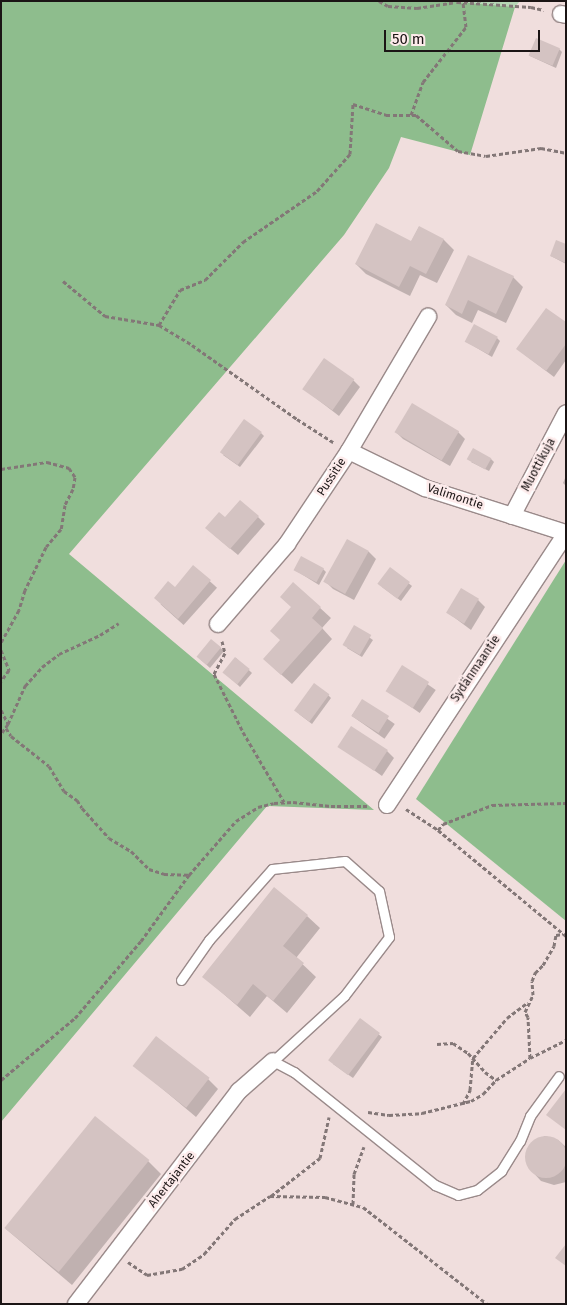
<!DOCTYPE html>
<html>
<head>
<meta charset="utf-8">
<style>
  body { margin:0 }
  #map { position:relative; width:567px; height:1305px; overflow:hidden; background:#f0dedd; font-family:"Fira Sans",sans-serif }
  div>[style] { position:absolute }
  .green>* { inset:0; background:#b6d6b5 }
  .forest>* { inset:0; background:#8ebd8d }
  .shadow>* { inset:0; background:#0003; transform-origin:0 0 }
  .building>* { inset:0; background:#d4c3c2; transform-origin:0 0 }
  .round { border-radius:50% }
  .path>* { height:3px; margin-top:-1.5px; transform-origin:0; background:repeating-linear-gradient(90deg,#837777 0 4px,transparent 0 6.5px) }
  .roads { filter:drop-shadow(1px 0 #9a8a8a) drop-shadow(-1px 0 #9a8a8a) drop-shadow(0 1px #9a8a8a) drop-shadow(0 -1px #9a8a8a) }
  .service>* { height:9px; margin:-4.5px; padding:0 4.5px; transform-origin:4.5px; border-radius:4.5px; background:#fff }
  .minor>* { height:16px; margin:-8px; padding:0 8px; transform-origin:8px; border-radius:8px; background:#fff }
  span { translate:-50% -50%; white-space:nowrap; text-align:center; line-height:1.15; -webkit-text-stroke:5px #fdebeb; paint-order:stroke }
  .street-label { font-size:12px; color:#1b1515 }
  .frame { position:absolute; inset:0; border:2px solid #1b1515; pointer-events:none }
  .scale { position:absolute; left:384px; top:30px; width:156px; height:22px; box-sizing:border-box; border:2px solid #1b1515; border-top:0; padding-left:6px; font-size:15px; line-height:18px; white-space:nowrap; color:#1b1515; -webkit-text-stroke:4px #fdebeb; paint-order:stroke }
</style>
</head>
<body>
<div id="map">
  <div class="green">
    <div style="clip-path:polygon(446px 1px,520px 1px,515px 7px)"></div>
  </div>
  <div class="forest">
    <div style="clip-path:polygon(1px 1px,446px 1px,515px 7px,470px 155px,401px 137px,389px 168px,344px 235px,69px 554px,374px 810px,267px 806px,1px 1122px)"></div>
    <div style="clip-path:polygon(566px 560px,566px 921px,416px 799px)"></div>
  </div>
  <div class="shadow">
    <div style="clip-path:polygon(559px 49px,562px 52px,556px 68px,530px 56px)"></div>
    <div style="clip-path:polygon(419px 227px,444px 240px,454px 250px,437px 283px,420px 275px,410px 296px,366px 274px,356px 264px,411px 242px)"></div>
    <div style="clip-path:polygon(566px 245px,566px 264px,551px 256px)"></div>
    <div style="clip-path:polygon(513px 277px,523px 287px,506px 323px,478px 310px,472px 323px,456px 315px,446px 305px)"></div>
    <div style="clip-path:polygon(566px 324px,566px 360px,554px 377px,525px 355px)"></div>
    <div style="clip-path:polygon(497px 338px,500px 341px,492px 357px,467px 342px)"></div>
    <div style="clip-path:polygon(353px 380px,360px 387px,339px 416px,304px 389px)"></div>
    <div style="clip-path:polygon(396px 432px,458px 432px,465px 439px,450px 466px,403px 439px)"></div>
    <div style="clip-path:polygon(261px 433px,264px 436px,240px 467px,223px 455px)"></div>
    <div style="clip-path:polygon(491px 459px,494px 462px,489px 471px,471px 462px)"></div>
    <div style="clip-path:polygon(566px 476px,566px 486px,563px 483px)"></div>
    <div style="clip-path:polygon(258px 517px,265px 524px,238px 555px,214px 535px,226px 519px)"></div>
    <div style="clip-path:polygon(347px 541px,369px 552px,376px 559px,354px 600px,333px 589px,326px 582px)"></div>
    <div style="left:194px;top:567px;width:31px;height:50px;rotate:42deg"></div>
    <div style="clip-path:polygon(323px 569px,326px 572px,319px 585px,295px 570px)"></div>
    <div style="clip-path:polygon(391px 569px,412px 586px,401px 601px,382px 587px)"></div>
    <div style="clip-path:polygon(294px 584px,331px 618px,322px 628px,332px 639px,292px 684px,275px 669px,292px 607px)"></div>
    <div style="clip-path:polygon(478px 600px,485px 607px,471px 630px,447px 612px)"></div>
    <div style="clip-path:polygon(354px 627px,373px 640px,362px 657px,347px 648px)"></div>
    <div style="clip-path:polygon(212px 641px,224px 651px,210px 668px,201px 660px)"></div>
    <div style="clip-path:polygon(236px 658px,252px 673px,240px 687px,227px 675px)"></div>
    <div style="left:403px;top:667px;width:40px;height:28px;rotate:35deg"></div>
    <div style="clip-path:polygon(328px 695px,331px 698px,312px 724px,299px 714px)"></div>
    <div style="left:362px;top:701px;width:40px;height:18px;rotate:35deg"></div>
    <div style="clip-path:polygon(340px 746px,387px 751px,394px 758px,382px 776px)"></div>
    <div style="clip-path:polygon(307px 916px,320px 928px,296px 958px,316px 977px,287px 1013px,267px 996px,250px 1017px,204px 977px)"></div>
    <div style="clip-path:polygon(360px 1020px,382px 1037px,353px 1078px,333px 1064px)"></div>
    <div style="clip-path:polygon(134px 1065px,208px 1079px,218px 1089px,196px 1117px)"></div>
    <div style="clip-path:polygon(545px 1136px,558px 1140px,566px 1147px,566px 1182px,554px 1185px,541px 1181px,529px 1168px,526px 1154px,533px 1142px)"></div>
    <div style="clip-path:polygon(148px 1161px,161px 1174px,72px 1285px,6px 1229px)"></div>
  </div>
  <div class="building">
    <div style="left:536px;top:38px;width:26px;height:19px;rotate:23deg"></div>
    <div style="clip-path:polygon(376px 223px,411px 241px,419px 226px,444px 239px,426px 274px,410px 266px,399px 287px,355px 264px)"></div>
    <div style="clip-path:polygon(556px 240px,566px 244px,566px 263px,550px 256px)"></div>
    <div style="clip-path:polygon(468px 255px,514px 276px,496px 314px,468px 300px,462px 314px,445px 305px)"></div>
    <div style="clip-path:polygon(546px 308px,566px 322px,566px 344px,546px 371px,516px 349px)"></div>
    <div style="left:474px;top:324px;width:27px;height:20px;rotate:28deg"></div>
    <div style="left:324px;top:358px;width:37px;height:38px;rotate:35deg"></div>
    <div style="left:412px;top:403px;width:55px;height:34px;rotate:31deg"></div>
    <div style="left:244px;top:419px;width:22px;height:41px;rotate:36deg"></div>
    <div style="left:473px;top:448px;width:21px;height:13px;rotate:29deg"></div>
    <div style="clip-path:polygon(240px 500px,259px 516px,230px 549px,205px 528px,219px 512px,225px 517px)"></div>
    <div style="left:347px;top:539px;width:25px;height:49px;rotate:29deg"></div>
    <div style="left:301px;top:556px;width:26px;height:16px;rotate:28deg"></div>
    <div style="clip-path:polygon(193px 565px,211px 580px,178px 619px,154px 598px,168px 581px,175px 587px)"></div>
    <div style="left:390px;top:567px;width:25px;height:21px;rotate:37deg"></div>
    <div style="clip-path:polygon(293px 582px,321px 607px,312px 618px,323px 628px,281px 675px,263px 659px,280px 640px,270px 631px,291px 607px,280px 597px)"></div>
    <div style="left:461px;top:588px;width:21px;height:29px;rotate:31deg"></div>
    <div style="left:354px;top:625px;width:20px;height:23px;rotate:30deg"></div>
    <div style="left:211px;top:639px;width:13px;height:23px;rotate:39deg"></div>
    <div style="left:235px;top:657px;width:19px;height:20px;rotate:39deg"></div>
    <div style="left:402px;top:665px;width:32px;height:31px;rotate:32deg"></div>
    <div style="left:314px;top:683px;width:19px;height:34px;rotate:36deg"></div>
    <div style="left:362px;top:699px;width:32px;height:20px;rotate:32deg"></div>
    <div style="left:351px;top:726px;width:44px;height:25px;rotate:33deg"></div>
    <div style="clip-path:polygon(274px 887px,308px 915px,283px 946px,304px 963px,273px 1001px,253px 984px,237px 1005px,202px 977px)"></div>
    <div style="left:360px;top:1018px;width:25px;height:53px;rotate:37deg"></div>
    <div style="left:156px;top:1036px;width:68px;height:38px;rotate:38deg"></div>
    <div style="clip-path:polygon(566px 1089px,566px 1130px,546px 1115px)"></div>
    <div style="left:95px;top:1116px;width:70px;height:144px;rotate:39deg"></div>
    <div class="round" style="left:525px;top:1136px;width:42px;height:42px"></div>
    <div style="clip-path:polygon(566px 1244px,566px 1266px,555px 1258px)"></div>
  </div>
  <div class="path">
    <div style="left:379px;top:1px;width:10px;rotate:29deg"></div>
    <div style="left:388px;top:6px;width:29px;rotate:4deg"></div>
    <div style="left:417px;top:8px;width:40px;rotate:-8.5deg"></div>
    <div style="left:457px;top:2px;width:74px;rotate:3.9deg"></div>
    <div style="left:531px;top:7px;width:13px;rotate:13deg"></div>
    <div style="left:411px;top:115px;width:35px;rotate:-70deg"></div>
    <div style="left:423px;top:82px;width:70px;rotate:-52deg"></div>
    <div style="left:466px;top:27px;width:24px;rotate:-97deg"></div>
    <div style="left:63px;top:281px;width:55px;rotate:39.8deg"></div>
    <div style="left:105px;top:316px;width:55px;rotate:9.5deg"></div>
    <div style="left:159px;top:325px;width:39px;rotate:31deg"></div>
    <div style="left:192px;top:345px;width:128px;rotate:35.2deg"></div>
    <div style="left:297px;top:419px;width:43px;rotate:32.6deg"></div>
    <div style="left:159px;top:325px;width:41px;rotate:-59deg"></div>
    <div style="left:180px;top:290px;width:27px;rotate:-22deg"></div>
    <div style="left:205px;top:280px;width:54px;rotate:-45deg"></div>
    <div style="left:243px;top:242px;width:90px;rotate:-34.6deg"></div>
    <div style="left:317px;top:191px;width:50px;rotate:-48.3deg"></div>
    <div style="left:350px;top:154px;width:50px;rotate:-86.6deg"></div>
    <div style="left:353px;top:104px;width:35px;rotate:18deg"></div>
    <div style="left:386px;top:115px;width:30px"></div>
    <div style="left:416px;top:115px;width:55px;rotate:40.6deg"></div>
    <div style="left:458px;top:151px;width:28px;rotate:10deg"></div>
    <div style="left:486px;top:156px;width:56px;rotate:-8.3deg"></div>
    <div style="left:541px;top:148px;width:25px;rotate:11deg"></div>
    <div style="left:1px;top:469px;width:47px;rotate:-8.7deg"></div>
    <div style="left:47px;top:462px;width:23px;rotate:15deg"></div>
    <div style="left:69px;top:468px;width:11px;rotate:56deg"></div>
    <div style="left:75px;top:477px;width:12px;rotate:99deg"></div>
    <div style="left:73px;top:489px;width:18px;rotate:117deg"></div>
    <div style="left:65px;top:505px;width:24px;rotate:99deg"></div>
    <div style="left:61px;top:529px;width:23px;rotate:130deg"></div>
    <div style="left:46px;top:547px;width:48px;rotate:116deg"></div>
    <div style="left:25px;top:590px;width:21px;rotate:107deg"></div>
    <div style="left:19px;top:610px;width:37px;rotate:119deg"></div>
    <div style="left:222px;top:641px;width:12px;rotate:76deg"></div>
    <div style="left:225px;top:653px;width:24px;rotate:118deg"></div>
    <div style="left:214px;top:674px;width:65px;rotate:63.4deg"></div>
    <div style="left:243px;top:732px;width:81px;rotate:59.6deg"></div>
    <div style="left:1px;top:650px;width:22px;rotate:68deg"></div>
    <div style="left:9px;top:670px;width:14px;rotate:126deg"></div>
    <div style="left:1px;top:710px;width:16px;rotate:63deg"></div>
    <div style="left:8px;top:724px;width:12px;rotate:125deg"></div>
    <div style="left:8px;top:724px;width:42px;rotate:-65.9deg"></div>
    <div style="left:25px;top:686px;width:25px;rotate:-48deg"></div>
    <div style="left:42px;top:667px;width:21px;rotate:-37deg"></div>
    <div style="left:59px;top:654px;width:45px;rotate:-24.9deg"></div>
    <div style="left:100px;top:635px;width:22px;rotate:-32deg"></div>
    <div style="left:6px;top:728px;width:9px;rotate:58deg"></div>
    <div style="left:11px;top:736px;width:48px;rotate:38.3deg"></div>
    <div style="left:49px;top:766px;width:29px;rotate:59deg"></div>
    <div style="left:64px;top:791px;width:16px;rotate:35deg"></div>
    <div style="left:77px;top:800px;width:9px;rotate:58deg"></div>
    <div style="left:82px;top:808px;width:40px;rotate:48deg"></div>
    <div style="left:109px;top:838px;width:26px;rotate:31deg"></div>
    <div style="left:131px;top:851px;width:25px;rotate:45deg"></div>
    <div style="left:149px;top:869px;width:16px;rotate:18deg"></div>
    <div style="left:164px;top:874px;width:24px;rotate:2deg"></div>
    <div style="left:406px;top:809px;width:38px;rotate:33deg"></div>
    <div style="left:438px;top:830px;width:166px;rotate:39.6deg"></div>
    <div style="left:438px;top:830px;width:8px;rotate:-50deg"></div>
    <div style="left:443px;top:824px;width:53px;rotate:-21.2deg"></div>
    <div style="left:492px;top:805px;width:74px;rotate:-1.5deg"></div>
    <div style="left:437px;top:1044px;width:16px;rotate:-4deg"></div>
    <div style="left:453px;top:1043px;width:18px;rotate:34deg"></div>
    <div style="left:468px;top:1053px;width:25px;rotate:48deg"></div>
    <div style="left:485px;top:1072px;width:14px;rotate:36deg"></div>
    <div style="left:530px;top:1058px;width:41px;rotate:-92.8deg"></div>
    <div style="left:528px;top:1017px;width:6px;rotate:-121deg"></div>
    <div style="left:525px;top:1012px;width:19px;rotate:-65deg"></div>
    <div style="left:533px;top:995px;width:14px;rotate:-94deg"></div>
    <div style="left:532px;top:981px;width:9px;rotate:-69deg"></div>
    <div style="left:535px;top:973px;width:11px;rotate:-45deg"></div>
    <div style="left:543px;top:965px;width:22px;rotate:-60deg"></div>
    <div style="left:554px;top:946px;width:11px;rotate:-80deg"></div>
    <div style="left:556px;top:935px;width:7px;rotate:-8deg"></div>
    <div style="left:1px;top:1080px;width:97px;rotate:-40deg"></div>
    <div style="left:75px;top:1018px;width:101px;rotate:-49.4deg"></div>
    <div style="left:141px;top:941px;width:82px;rotate:-54deg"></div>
    <div style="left:189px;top:875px;width:72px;rotate:-49deg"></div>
    <div style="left:236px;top:821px;width:26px;rotate:-32deg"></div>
    <div style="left:258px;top:807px;width:16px;rotate:-14deg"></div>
    <div style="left:274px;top:803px;width:19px;rotate:-3deg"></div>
    <div style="left:293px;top:802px;width:38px;rotate:6deg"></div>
    <div style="left:331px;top:806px;width:39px"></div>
    <div style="left:463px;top:1104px;width:16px;rotate:-63deg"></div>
    <div style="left:470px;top:1090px;width:32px;rotate:-85deg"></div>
    <div style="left:473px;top:1058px;width:52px;rotate:-49.6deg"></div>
    <div style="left:507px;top:1018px;width:26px;rotate:-37deg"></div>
    <div style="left:368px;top:1112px;width:21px;rotate:8deg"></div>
    <div style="left:389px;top:1115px;width:33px;rotate:-3deg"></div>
    <div style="left:422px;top:1113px;width:50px;rotate:-13.8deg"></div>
    <div style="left:471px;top:1101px;width:14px;rotate:-30deg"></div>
    <div style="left:483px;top:1094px;width:19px;rotate:-47deg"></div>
    <div style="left:496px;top:1080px;width:40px;rotate:-32.9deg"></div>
    <div style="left:530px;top:1058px;width:40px;rotate:-26.6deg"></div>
    <div style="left:271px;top:1196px;width:62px;rotate:-37.8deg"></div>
    <div style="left:320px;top:1158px;width:42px;rotate:-77.6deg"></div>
    <div style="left:353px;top:1204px;width:30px;rotate:-88deg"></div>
    <div style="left:354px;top:1174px;width:29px;rotate:-70deg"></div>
    <div style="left:128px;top:1262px;width:23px;rotate:34deg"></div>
    <div style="left:147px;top:1275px;width:36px;rotate:-10deg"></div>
    <div style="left:182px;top:1269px;width:27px;rotate:-34deg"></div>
    <div style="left:204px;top:1254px;width:47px;rotate:-48.5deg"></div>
    <div style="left:235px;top:1219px;width:42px;rotate:-33.3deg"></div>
    <div style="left:270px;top:1196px;width:55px;rotate:1deg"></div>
    <div style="left:325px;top:1197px;width:39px;rotate:15deg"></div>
    <div style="left:363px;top:1207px;width:157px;rotate:38deg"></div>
  </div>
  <div class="roads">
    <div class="service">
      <div style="left:181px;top:980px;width:49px;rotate:-55deg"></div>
      <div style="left:209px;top:940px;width:95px;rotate:-48.4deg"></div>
      <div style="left:272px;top:869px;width:73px;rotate:-6.3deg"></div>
      <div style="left:345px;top:861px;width:45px;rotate:41.4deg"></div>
      <div style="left:379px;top:891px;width:47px;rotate:77.7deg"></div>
      <div style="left:389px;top:937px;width:74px;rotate:127.3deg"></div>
      <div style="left:344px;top:996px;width:96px;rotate:137.5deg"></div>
      <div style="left:273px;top:1061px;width:24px;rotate:28deg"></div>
      <div style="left:294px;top:1072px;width:181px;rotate:38.7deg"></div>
      <div style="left:435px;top:1185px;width:25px;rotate:23deg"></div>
      <div style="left:458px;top:1195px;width:20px;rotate:-15deg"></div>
      <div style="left:477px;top:1190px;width:31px;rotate:-38deg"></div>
      <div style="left:501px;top:1171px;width:36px;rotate:-58deg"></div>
      <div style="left:520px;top:1141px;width:27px;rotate:-68deg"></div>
      <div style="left:530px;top:1116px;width:49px;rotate:-54.1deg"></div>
    </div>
    <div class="minor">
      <div style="left:561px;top:14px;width:5px;rotate:11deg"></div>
      <div style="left:349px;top:451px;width:85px;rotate:26deg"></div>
      <div style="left:425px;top:488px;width:148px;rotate:17.7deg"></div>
      <div style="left:512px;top:516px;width:116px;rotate:-62.3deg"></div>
      <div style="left:218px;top:624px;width:106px;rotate:-49.2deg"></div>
      <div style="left:287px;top:544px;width:112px;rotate:-56.3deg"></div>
      <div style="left:349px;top:451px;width:156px;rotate:-59.5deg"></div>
      <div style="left:387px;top:805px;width:325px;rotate:-56.6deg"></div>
      <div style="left:76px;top:1304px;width:268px;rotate:-52.6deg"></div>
      <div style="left:239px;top:1091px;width:45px;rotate:-41.4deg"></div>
    </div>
  </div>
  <div class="street-label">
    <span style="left:539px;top:465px;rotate:-62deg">Muottikuja</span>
    <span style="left:332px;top:477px;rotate:-57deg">Pussitie</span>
    <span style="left:455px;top:497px;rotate:18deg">Valimontie</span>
    <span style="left:476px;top:669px;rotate:-56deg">Sydänmaantie</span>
    <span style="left:172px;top:1180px;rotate:-52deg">Ahertajantie</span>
  </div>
  <div class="frame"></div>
  <div class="scale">50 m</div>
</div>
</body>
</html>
